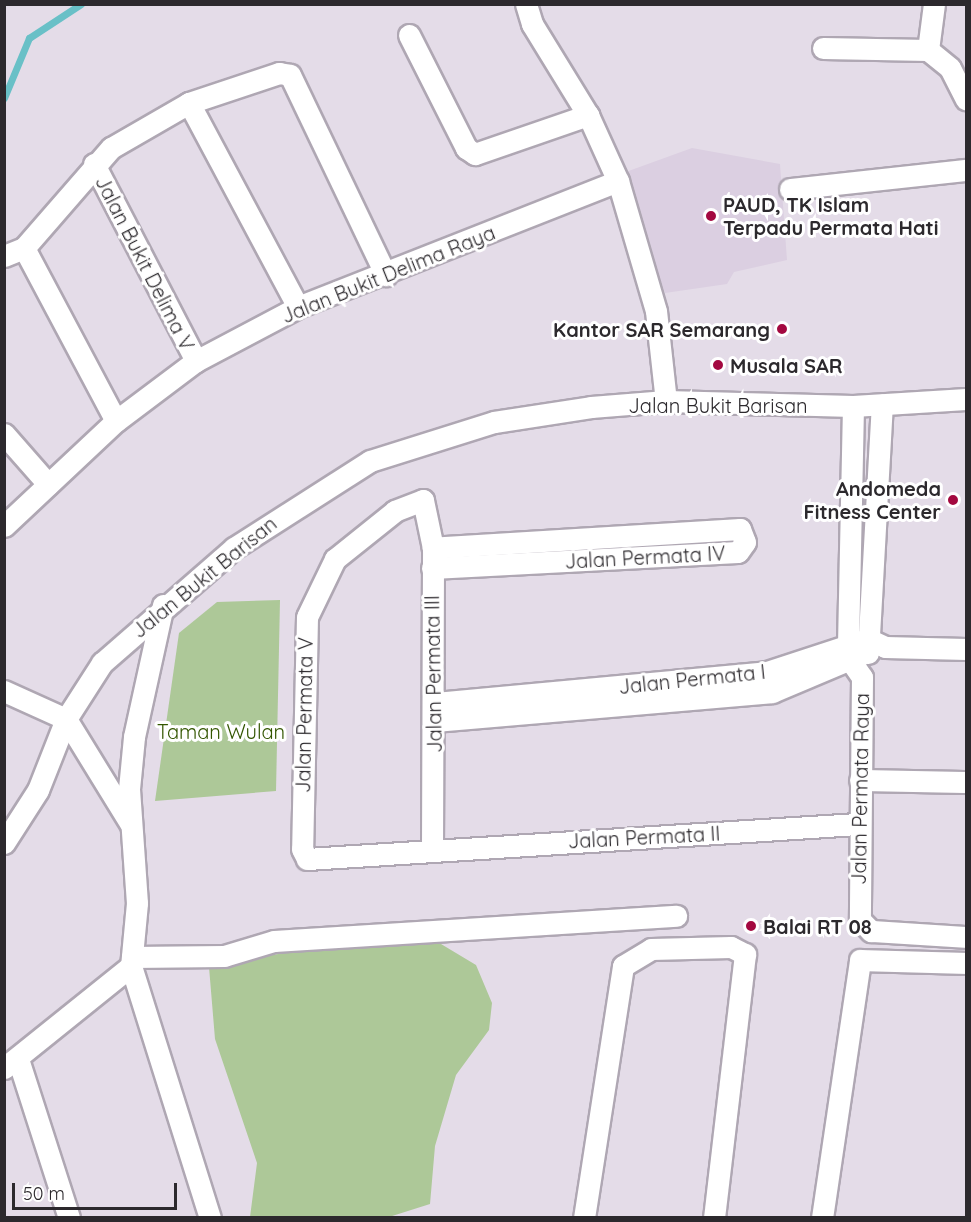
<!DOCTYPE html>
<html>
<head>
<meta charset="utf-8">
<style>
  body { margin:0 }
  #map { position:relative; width:971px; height:1222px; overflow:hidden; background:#e4dce8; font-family:Quicksand,sans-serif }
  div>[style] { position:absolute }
  .built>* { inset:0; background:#dbcfe1 }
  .green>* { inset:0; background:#adc898 }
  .stream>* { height:7px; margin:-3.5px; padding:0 3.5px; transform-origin:3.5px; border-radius:3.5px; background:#69c0c7 }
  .roads { filter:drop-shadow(2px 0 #afa7b3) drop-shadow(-2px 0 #afa7b3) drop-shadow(0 2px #afa7b3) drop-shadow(0 -2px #afa7b3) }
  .street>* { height:21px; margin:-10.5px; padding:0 10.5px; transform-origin:10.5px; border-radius:10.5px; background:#fff }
  .dots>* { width:16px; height:16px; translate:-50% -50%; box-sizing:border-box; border:3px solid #fff; border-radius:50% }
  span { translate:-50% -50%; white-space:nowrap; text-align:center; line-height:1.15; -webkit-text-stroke:6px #fff; paint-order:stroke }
  .poi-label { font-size:20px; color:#2c292d; font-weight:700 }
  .left { translate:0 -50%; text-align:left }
  .right { translate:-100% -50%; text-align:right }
  .street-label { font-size:20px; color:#2c292d }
  .park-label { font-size:20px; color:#335600 }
  .frame { position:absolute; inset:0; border:6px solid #2c292d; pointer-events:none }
  .scale { position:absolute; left:12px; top:1183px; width:165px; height:27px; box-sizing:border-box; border:3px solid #2c292d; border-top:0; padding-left:8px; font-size:18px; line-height:21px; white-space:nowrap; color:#2c292d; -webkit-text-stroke:4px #fff; paint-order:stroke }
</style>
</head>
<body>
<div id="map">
  <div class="built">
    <div style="clip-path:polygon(692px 148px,780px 164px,787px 260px,734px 272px,727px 284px,665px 293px,623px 173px)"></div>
  </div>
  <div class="green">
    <div style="clip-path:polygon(280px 600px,276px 791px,155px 801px,179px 633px,217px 602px)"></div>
    <div style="clip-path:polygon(431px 938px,476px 965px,492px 1003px,489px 1030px,456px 1075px,435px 1146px,430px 1204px,389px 1217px,250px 1217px,257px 1163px,215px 1039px,209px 967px,326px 945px)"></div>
  </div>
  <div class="stream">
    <div style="left:4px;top:98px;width:65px;rotate:-67.4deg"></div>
    <div style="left:29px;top:38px;width:62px;rotate:-33.2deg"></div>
  </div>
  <div class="roads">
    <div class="street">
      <div style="left:526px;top:4px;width:21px;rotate:73deg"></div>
      <div style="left:532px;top:24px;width:107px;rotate:58.4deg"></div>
      <div style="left:588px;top:115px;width:72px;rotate:65.6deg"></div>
      <div style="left:618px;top:181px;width:135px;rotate:73.7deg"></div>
      <div style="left:656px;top:311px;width:91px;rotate:83.7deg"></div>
      <div style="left:409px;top:35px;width:127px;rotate:63.2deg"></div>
      <div style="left:466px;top:148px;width:11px;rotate:34deg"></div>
      <div style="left:475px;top:154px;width:120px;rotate:-19deg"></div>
      <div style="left:823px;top:48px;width:105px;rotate:1.1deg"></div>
      <div style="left:928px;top:50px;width:28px;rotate:39deg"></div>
      <div style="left:950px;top:68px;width:35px;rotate:63deg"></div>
      <div style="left:928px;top:50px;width:46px;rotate:-82.6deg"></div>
      <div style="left:189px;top:103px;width:231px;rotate:61.9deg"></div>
      <div style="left:94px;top:164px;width:222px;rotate:62.6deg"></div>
      <div style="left:790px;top:189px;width:177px;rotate:-6.2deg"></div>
      <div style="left:24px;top:248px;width:196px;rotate:62deg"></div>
      <div style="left:4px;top:256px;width:22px;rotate:-22deg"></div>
      <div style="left:24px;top:248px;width:133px;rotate:-49deg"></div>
      <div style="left:111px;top:148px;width:90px;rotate:-30deg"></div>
      <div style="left:189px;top:103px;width:95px;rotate:-18.4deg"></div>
      <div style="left:279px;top:73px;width:11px;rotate:10deg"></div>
      <div style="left:290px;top:75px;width:222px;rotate:64.4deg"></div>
      <div style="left:853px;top:406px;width:237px;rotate:91.2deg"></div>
      <div style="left:848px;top:643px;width:17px;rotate:83deg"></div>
      <div style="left:850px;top:660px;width:21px;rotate:55deg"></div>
      <div style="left:862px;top:677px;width:243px;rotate:90.5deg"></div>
      <div style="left:860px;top:920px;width:16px;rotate:45deg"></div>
      <div style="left:871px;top:931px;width:95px;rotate:3.6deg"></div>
      <div style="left:4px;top:434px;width:67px;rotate:48.7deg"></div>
      <div style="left:4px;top:526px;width:154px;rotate:-43.2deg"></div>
      <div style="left:116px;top:421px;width:100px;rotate:-36.9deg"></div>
      <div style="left:196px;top:361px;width:115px;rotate:-27.9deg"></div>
      <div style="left:298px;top:307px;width:344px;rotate:-21.5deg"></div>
      <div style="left:432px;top:568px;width:306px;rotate:-3deg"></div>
      <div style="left:738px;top:552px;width:12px;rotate:-55deg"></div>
      <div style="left:745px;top:542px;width:14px;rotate:-111deg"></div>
      <div style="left:740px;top:529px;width:308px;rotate:176.5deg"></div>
      <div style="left:163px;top:605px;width:135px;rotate:102.4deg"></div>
      <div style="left:134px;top:737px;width:52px;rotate:95.5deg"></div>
      <div style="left:129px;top:789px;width:114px;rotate:86deg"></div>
      <div style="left:137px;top:903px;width:63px;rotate:95.4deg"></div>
      <div style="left:131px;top:966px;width:264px;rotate:72.6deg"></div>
      <div style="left:868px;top:653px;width:249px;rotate:-86.8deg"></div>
      <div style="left:4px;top:691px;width:68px;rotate:24.3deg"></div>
      <div style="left:66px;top:719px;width:122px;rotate:58.4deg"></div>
      <div style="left:435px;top:703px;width:333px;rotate:-5.3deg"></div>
      <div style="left:767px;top:672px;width:106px;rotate:-18.1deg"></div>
      <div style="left:868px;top:639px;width:19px;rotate:25deg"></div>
      <div style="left:885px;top:647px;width:81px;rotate:1.4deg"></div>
      <div style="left:436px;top:721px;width:337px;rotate:-4.9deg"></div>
      <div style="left:772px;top:692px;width:98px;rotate:-22.9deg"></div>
      <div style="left:860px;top:780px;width:106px;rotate:1.1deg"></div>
      <div style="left:4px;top:843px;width:63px;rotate:-57.3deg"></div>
      <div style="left:38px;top:790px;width:76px;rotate:-68.5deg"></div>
      <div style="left:66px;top:719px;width:67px;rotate:-57.3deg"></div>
      <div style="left:102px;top:663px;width:175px;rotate:-41.1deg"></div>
      <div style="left:234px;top:548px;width:161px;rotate:-32.6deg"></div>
      <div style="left:370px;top:461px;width:130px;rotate:-17.5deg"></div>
      <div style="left:494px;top:422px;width:98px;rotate:-8.8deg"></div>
      <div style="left:591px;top:407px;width:75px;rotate:-4.6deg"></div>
      <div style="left:666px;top:401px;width:187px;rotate:1.5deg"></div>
      <div style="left:853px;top:406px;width:113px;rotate:-3.5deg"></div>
      <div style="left:432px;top:850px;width:302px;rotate:-89.8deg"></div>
      <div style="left:433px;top:548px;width:49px;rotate:-101.8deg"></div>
      <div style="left:423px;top:500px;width:30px;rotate:159deg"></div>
      <div style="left:395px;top:511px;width:77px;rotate:141.3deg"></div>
      <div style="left:335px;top:559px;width:64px;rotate:115.8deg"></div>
      <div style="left:307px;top:617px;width:232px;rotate:91.2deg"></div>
      <div style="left:302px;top:849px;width:11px;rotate:63deg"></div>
      <div style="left:307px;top:859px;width:551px;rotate:-3.64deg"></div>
      <div style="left:132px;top:957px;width:92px;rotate:-0.6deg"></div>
      <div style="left:224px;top:956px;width:52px;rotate:-16.7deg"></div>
      <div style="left:274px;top:941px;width:403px;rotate:-3.6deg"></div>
      <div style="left:18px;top:1059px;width:167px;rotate:72.2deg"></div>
      <div style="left:4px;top:1068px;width:163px;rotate:-38.8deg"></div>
      <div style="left:584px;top:1218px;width:255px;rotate:-81.2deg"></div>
      <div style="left:623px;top:966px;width:33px;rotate:-31deg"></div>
      <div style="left:651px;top:949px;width:80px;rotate:-1.4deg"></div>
      <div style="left:731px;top:947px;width:16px;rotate:27deg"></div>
      <div style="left:745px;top:954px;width:266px;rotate:96.7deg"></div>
      <div style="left:822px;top:1218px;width:261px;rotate:-81.6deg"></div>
      <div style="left:860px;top:960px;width:106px;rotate:1.6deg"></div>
    </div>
  </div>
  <div class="dots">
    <div style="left:711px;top:216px;background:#a30840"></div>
    <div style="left:782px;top:329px;background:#a30840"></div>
    <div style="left:718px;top:365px;background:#a30840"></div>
    <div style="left:953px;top:500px;background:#a30840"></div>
    <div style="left:751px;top:926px;background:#a30840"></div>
  </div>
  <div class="poi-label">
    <span class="left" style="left:723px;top:216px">PAUD, TK Islam<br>Terpadu Permata Hati</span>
    <span class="right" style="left:770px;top:329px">Kantor SAR Semarang</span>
    <span class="left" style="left:730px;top:365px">Musala SAR</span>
    <span class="right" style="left:941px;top:500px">Andomeda<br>Fitness Center</span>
    <span class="left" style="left:763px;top:926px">Balai RT 08</span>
  </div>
  <div class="street-label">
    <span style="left:145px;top:263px;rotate:63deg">Jalan Bukit Delima V</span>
    <span style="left:388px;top:274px;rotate:-22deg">Jalan Bukit Delima Raya</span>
    <span style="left:718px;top:405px">Jalan Bukit Barisan</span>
    <span style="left:645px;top:557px;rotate:-3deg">Jalan Permata IV</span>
    <span style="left:204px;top:577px;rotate:-39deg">Jalan Bukit Barisan</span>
    <span style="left:433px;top:674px;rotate:-91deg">Jalan Permata III</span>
    <span style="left:692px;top:679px;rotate:-6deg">Jalan Permata I</span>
    <span style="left:304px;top:715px;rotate:-89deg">Jalan Permata V</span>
    <span style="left:860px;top:789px;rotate:-89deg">Jalan Permata Raya</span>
    <span style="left:644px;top:837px;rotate:-3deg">Jalan Permata II</span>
  </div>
  <div class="park-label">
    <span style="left:221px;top:731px">Taman Wulan</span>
  </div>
  <div class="frame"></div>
  <div class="scale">50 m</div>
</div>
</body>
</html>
